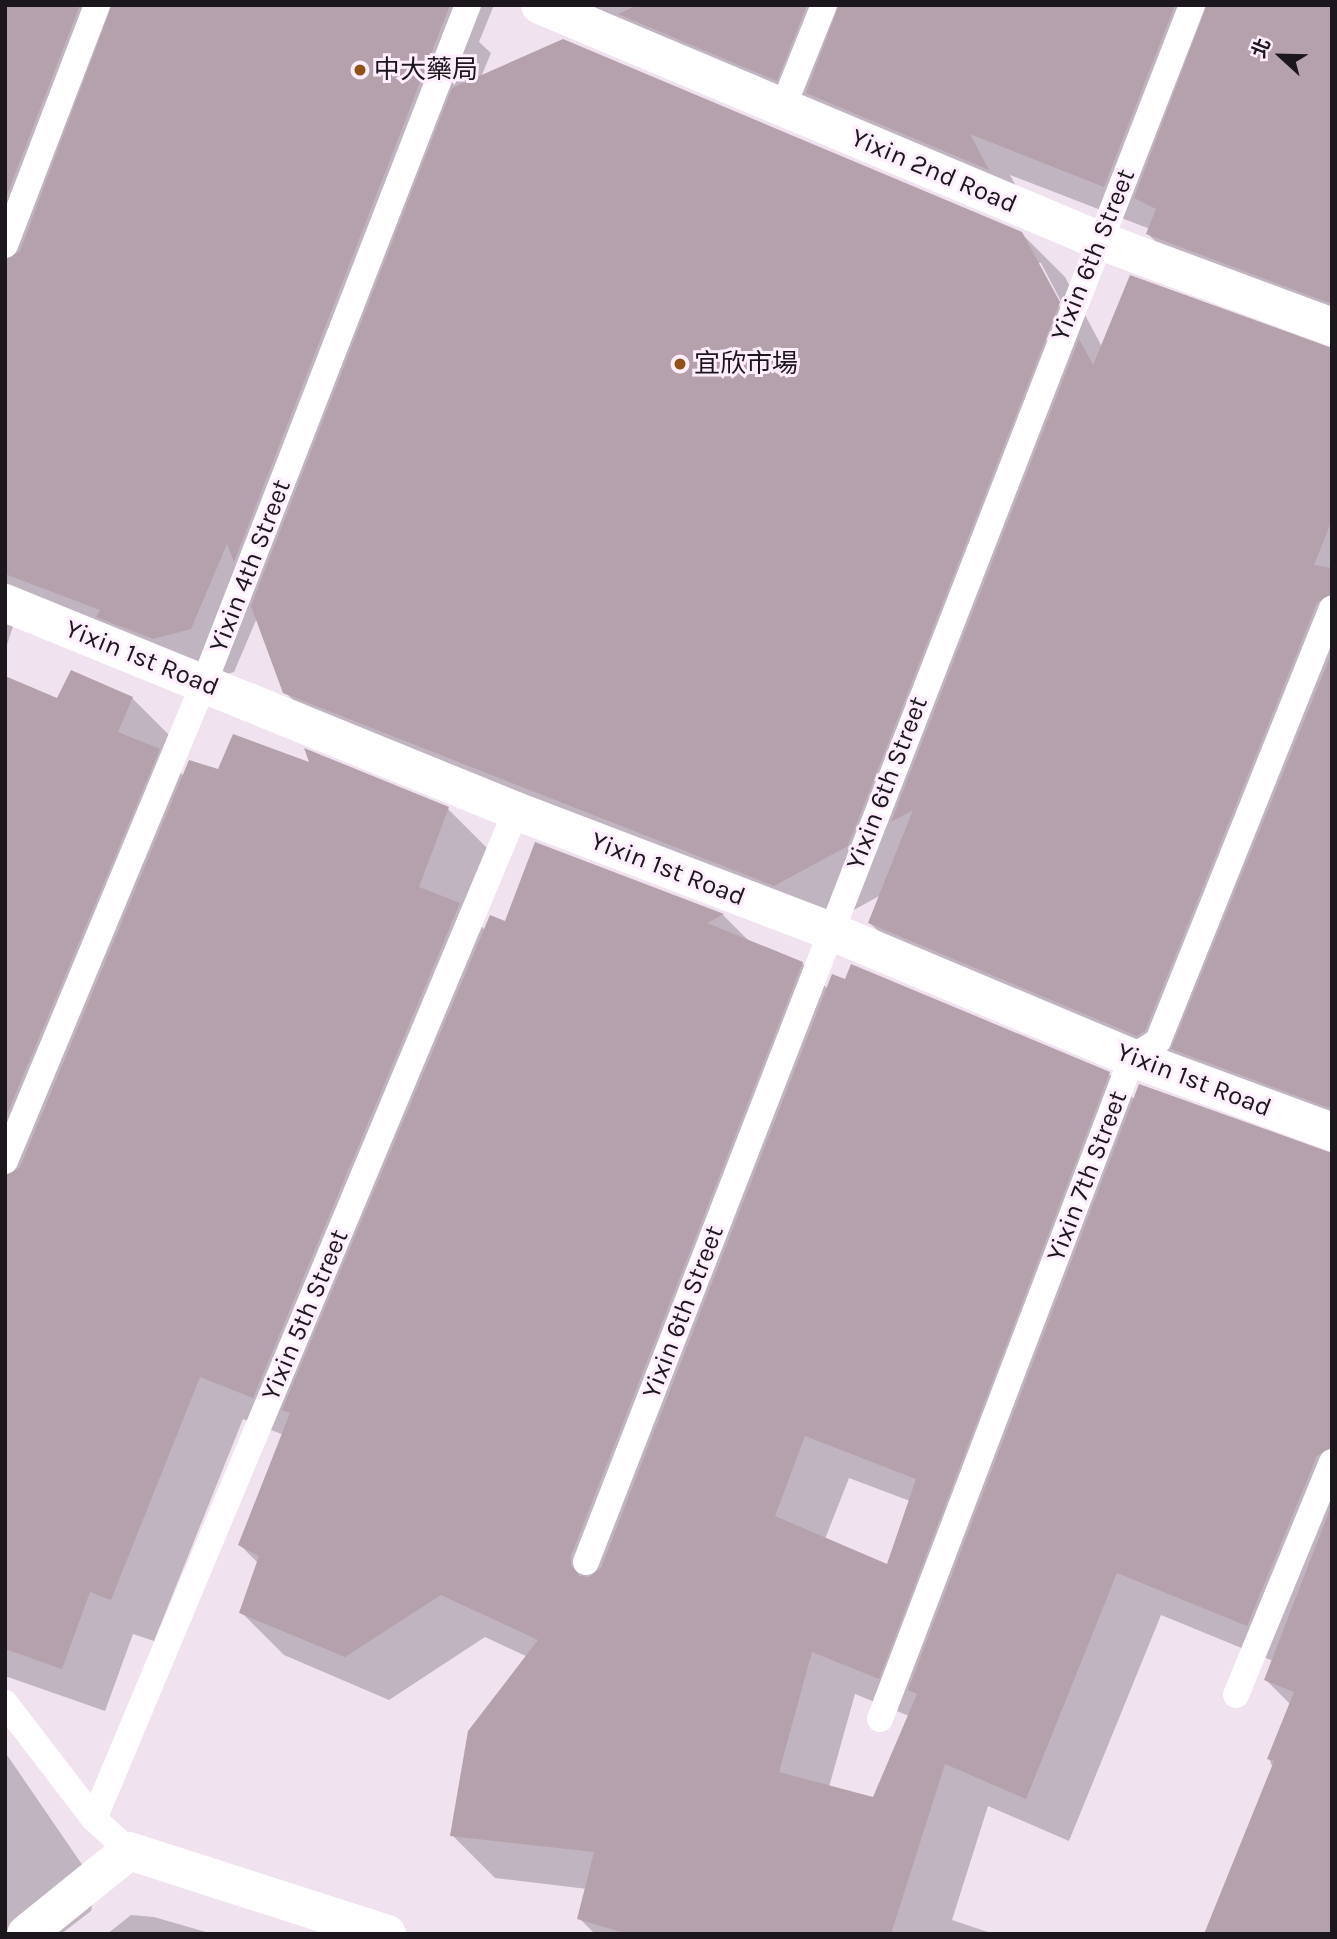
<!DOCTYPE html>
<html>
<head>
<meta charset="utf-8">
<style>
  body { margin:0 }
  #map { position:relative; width:1337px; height:1939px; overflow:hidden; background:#f1e2f0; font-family:Karla,"Noto Sans TC",sans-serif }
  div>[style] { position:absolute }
  .shadow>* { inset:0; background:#0003 }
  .building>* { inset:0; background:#b4a1ab }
  .lane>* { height:26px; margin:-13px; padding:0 13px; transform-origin:13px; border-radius:13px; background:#fff }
  .street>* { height:38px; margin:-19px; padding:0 19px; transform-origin:19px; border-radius:19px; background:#fff }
  .dots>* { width:19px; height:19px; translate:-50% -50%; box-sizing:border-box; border:4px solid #ffeffe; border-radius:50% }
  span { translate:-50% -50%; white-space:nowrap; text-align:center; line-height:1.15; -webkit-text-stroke:6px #ffeffe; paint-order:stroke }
  .poi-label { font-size:26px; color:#1c171c }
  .left { translate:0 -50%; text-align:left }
  .street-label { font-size:26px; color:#1c171c }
  .frame { position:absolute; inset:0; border:7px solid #1c171c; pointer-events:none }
  .north { position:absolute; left:1246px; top:21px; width:70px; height:70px; -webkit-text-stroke:5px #ffeffe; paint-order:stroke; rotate:292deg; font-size:19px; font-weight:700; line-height:28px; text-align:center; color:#1c171c }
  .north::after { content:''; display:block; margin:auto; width:24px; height:32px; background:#1c171c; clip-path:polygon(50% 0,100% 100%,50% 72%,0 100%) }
</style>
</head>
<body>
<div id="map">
  <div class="shadow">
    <div style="clip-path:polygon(evenodd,5px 5px,494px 5px,479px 42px,491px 53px,481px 77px,1021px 233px,1065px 277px,1102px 347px,1332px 348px,1332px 1135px,913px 966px,870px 923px,881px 895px,819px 929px,329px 736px,285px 692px,257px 618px,234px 672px,197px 682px,20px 605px,5px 651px,5px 5px,1037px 263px,1041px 263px,1065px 309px,1062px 311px,1037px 263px)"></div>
    <div style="clip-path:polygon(590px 5px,1332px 5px,1332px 329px,1191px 277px,1148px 234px,1150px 229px,1010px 175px,1030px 211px)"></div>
    <div style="clip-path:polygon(evenodd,5px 678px,57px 700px,132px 698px,175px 741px,167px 759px,184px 776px,312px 765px,448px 809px,491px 852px,468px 913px,485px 930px,506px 923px,536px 844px,723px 915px,750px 942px,802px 963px,828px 989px,1109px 1074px,1135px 1100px,1332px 1155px,1332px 1934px,1269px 1758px,1291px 1705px,1266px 1680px,1273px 1661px,1161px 1615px,1069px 1841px,988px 1806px,952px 1920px,994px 1934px,595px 1934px,579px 1918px,587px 1889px,495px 1878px,452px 1835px,528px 1657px,485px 1637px,389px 1700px,284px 1655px,241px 1612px,258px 1563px,240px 1545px,284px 1435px,243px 1419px,154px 1641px,133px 1634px,105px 1711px,5px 1676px,5px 678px,849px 1478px,910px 1501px,888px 1566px,825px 1539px,849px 1478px,5px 678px,855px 1694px,909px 1716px,874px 1799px,829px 1787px,855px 1694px)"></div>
    <div style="clip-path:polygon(5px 1752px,96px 1885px,91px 1911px,61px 1934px,5px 1934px)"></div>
    <div style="clip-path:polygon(131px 1915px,154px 1917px,213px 1934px,107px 1934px)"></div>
  </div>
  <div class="building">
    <div style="clip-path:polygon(5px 5px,80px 5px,5px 200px)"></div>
    <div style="clip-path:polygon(112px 5px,450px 5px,234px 562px,227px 544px,191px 629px,153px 639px,96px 617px,100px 610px,5px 574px,5px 260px,20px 251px)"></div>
    <div style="clip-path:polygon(638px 5px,807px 5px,777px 81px,618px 14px)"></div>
    <div style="clip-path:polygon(839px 5px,1175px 5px,1104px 187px,970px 134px,989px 170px,806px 93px)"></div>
    <div style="clip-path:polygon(1207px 5px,1332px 5px,1332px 304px,1146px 234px,1156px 209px,1134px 198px)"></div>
    <div style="clip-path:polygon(563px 39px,1022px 232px,1060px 302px,848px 846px,774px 886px,283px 693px,251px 606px,452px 88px)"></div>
    <div style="clip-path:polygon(1130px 275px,1332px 348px,1332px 520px,1314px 565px,1332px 568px,1332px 594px,1317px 603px,1145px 1031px,1137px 1036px,868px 923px,913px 810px,891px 822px,1079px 339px,1093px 365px)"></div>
    <div style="clip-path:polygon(1332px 652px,1332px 1109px,1171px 1049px)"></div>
    <div style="clip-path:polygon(71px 670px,133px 697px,118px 732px,160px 749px,5px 1119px,5px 676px,57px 698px)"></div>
    <div style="clip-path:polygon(233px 734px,309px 762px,304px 748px,449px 807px,419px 887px,460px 903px,253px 1398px,200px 1377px,111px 1600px,90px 1592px,62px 1669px,5px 1649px,5px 1176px,20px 1167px,189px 760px,218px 769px)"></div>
    <div style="clip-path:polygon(evenodd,535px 842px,724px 914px,707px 923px,803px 962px,571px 1556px,571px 1565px,580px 1576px,589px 1577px,601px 1568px,832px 974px,845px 979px,851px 964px,1110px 1072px,879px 1679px,812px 1652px,779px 1772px,873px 1797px,917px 1694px,908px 1690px,1139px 1084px,1332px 1153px,1332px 1447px,1317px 1456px,1247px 1626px,1117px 1573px,1026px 1799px,945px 1764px,891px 1934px,628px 1934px,577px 1919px,594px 1852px,450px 1836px,468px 1731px,538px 1640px,441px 1595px,345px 1657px,239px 1613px,259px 1556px,238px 1545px,290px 1413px,282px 1410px,490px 915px,505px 921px,535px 842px,805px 1436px,916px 1479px,887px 1564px,775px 1516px,805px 1436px)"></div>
    <div style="clip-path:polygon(1332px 1504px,1332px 1934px,1204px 1934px,1274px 1761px,1267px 1759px,1294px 1692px,1264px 1680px)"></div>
  </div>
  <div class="lane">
    <div style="left:783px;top:107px;width:110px;rotate:-68.1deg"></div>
    <div style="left:5px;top:245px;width:257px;rotate:-69deg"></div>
    <div style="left:5px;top:1161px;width:518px;rotate:-67.4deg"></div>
    <div style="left:204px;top:683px;width:728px;rotate:-68.73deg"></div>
    <div style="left:586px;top:1562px;width:1671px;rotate:-68.73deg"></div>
    <div style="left:1236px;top:1695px;width:252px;rotate:-67.6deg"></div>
    <div style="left:5px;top:1703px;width:146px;rotate:52.5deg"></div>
    <div style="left:94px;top:1819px;width:47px;rotate:42.4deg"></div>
    <div style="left:880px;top:1719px;width:707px;rotate:-69.13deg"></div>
    <div style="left:1132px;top:1058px;width:31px;rotate:-33deg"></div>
    <div style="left:1158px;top:1041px;width:466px;rotate:-68.1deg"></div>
    <div style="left:94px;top:1819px;width:1093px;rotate:-67.28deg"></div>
  </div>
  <div class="street">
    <div style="left:540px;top:5px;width:605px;rotate:22.84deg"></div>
    <div style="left:1098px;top:240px;width:250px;rotate:20.4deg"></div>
    <div style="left:5px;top:603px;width:552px;rotate:22.15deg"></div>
    <div style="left:516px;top:811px;width:336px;rotate:20.9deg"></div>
    <div style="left:830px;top:931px;width:328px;rotate:22.8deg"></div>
    <div style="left:1132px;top:1058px;width:213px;rotate:20.3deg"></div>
    <div style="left:26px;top:1934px;width:132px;rotate:-38.9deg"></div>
    <div style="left:129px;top:1851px;width:271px;rotate:17.8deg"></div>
  </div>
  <div class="dots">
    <div style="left:360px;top:70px;background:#905315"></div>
    <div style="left:680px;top:364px;background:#905315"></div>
  </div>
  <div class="poi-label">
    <span class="left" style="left:374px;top:70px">中大藥局</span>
    <span class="left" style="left:694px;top:364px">宜欣市場</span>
  </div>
  <div class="street-label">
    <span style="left:934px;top:171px;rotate:23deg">Yixin 2nd Road</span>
    <span style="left:1093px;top:255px;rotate:-68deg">Yixin 6th Street</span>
    <span style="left:250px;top:566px;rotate:-69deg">Yixin 4th Street</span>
    <span style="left:142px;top:658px;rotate:22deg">Yixin 1st Road</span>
    <span style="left:887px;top:783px;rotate:-69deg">Yixin 6th Street</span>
    <span style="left:668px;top:869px;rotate:21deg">Yixin 1st Road</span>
    <span style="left:1194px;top:1080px;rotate:21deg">Yixin 1st Road</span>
    <span style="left:1087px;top:1176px;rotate:-69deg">Yixin 7th Street</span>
    <span style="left:683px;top:1312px;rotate:-69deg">Yixin 6th Street</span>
    <span style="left:305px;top:1315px;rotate:-67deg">Yixin 5th Street</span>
  </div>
  <div class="frame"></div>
  <div class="north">北</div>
</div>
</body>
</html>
